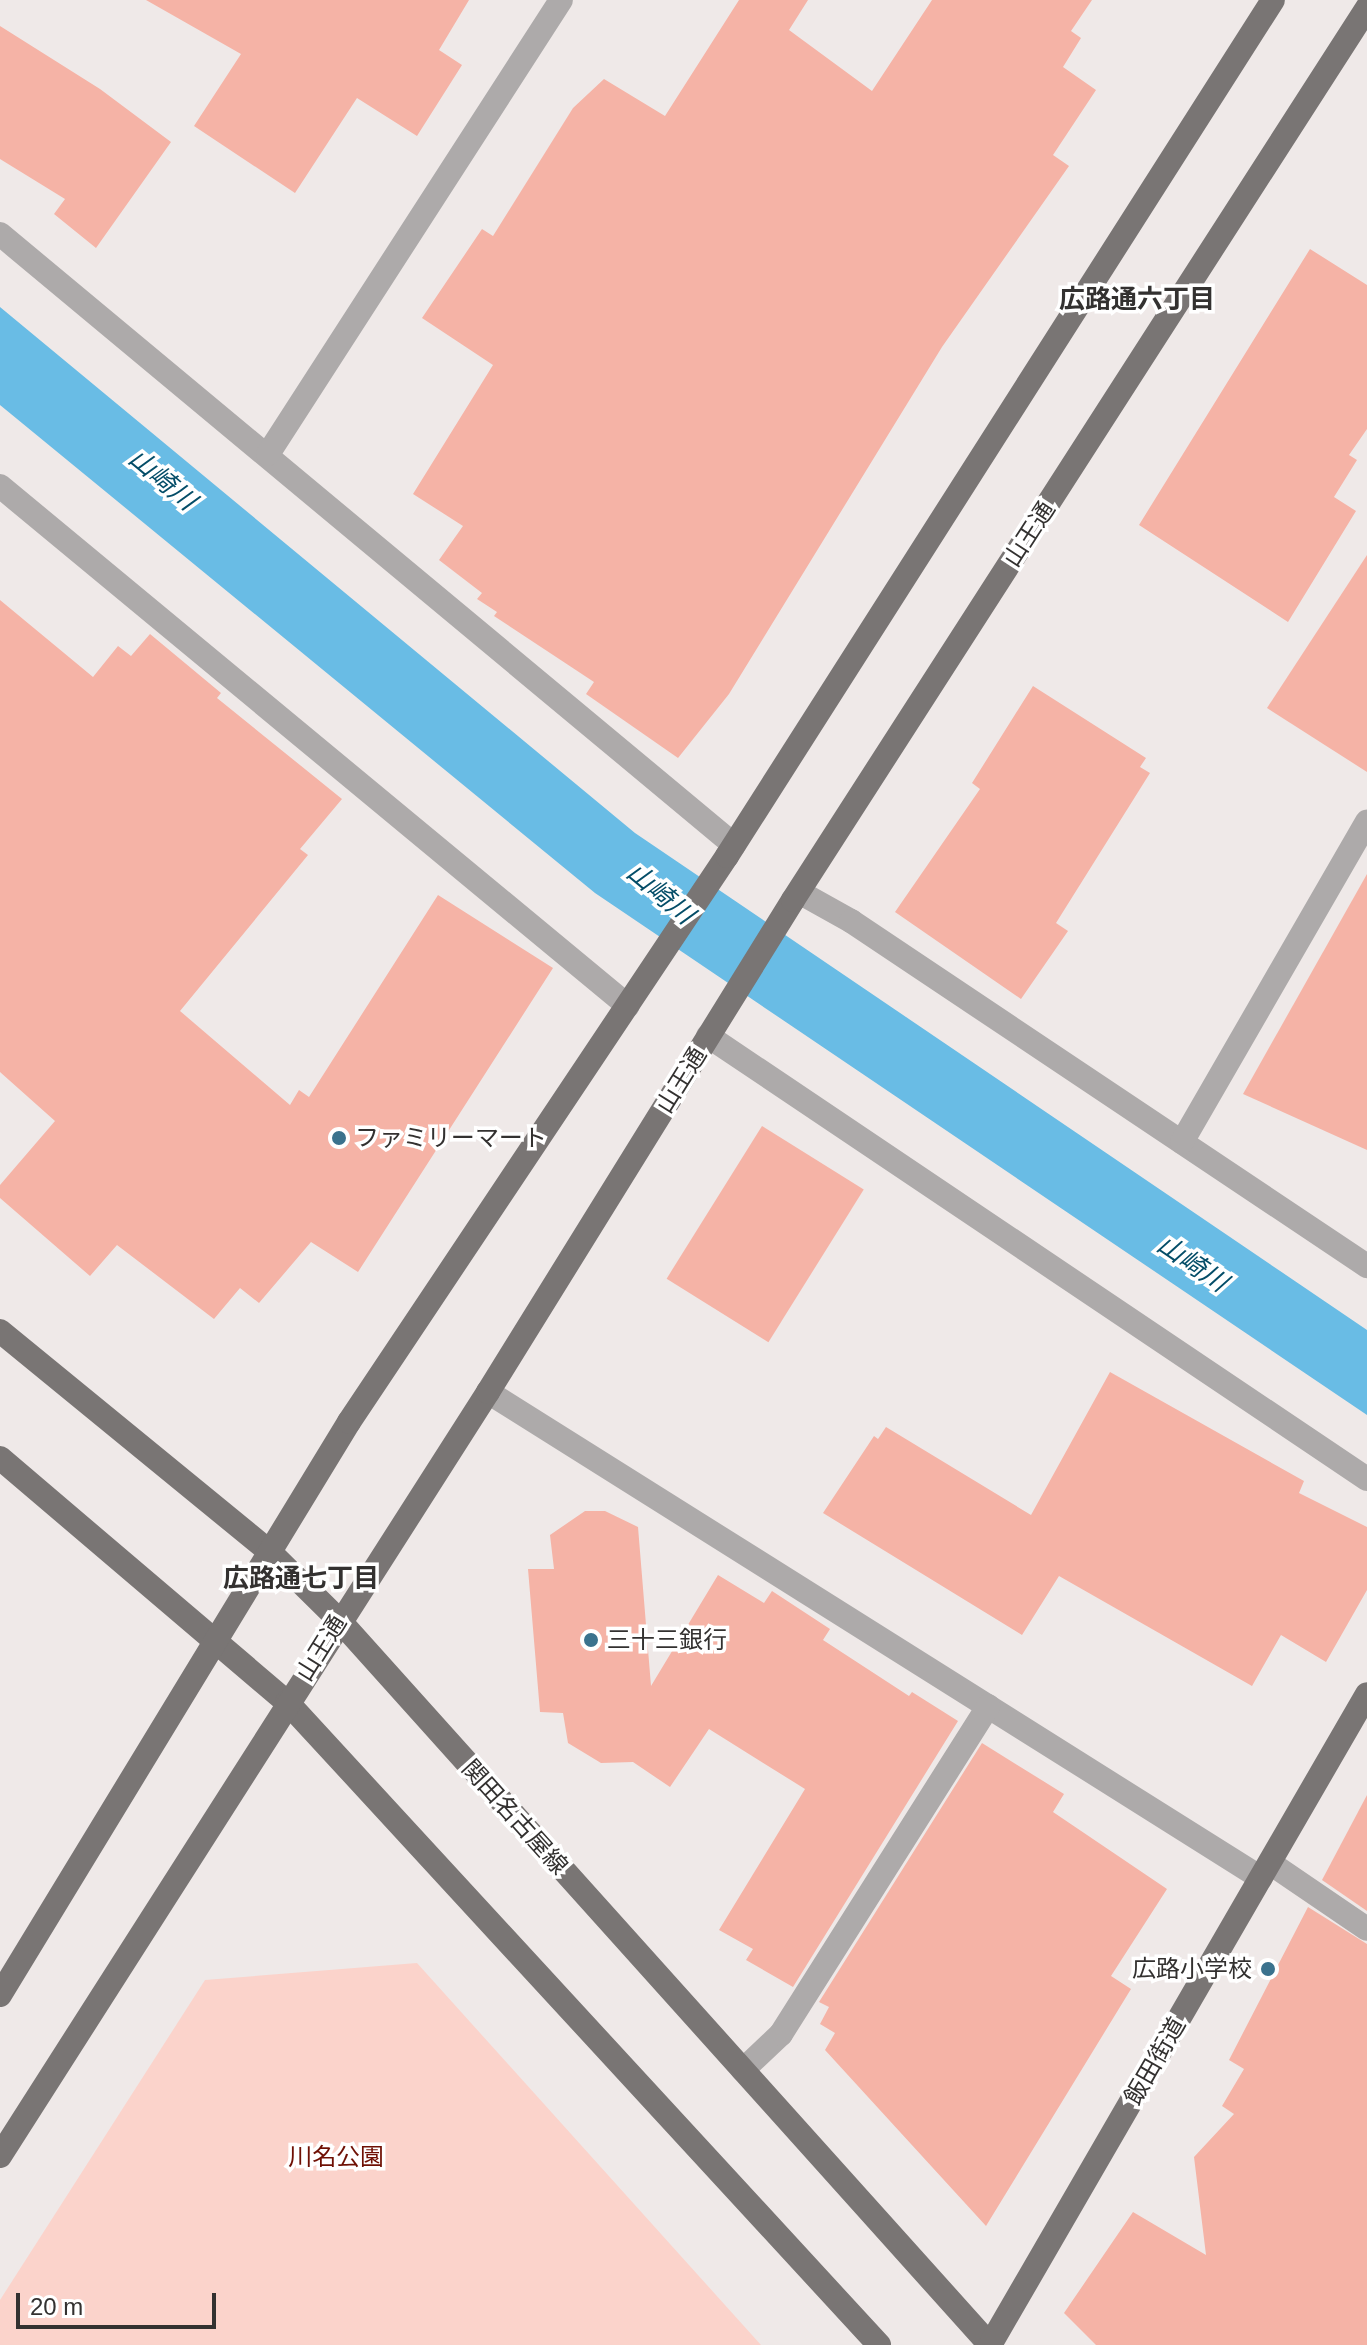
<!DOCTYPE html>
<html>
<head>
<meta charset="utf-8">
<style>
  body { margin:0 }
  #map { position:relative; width:1367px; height:2345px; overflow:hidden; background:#efe9e8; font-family:Helvetica,"Noto Sans JP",sans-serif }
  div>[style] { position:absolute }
  .green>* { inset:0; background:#fbd3cb }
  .water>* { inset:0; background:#69bce5 }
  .building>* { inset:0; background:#f5b3a6; transform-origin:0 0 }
  .minor>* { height:24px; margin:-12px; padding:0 12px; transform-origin:12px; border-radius:12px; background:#adaaaa }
  .major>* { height:24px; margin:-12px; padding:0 12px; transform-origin:12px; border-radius:12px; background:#797574 }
  .dots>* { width:22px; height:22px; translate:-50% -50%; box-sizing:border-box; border:4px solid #fff; border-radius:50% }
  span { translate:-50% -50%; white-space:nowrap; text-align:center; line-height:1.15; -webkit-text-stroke:7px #fff; paint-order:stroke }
  .street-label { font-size:24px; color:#333130 }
  .poi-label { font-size:24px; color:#333130 }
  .left { translate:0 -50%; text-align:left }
  .right { translate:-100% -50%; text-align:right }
  .park-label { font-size:24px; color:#6f1004 }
  .neighbourhood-label { font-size:26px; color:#333130; font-weight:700 }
  .water-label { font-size:26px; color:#044d68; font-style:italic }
  .scale { position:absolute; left:16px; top:2293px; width:200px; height:36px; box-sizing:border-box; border:4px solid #333130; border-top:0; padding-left:10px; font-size:24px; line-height:28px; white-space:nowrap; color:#333130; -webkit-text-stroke:6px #fff; paint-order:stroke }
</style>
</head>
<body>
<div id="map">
  <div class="green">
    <div style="clip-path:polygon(417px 1963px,761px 2345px,0 2345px,0 2300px,205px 1980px)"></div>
  </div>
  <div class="water">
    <div style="clip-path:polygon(0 307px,635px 833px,1367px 1330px,1367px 1415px,595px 893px,0 405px)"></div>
  </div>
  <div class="building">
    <div style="clip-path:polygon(146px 0,469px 0,439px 50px,462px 65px,417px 136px,357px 98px,295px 193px,194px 126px,241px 54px)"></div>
    <div style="clip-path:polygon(739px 0,808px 0,789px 30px,872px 91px,932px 0,1092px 0,1071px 31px,1081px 38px,1063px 67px,1096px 90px,1053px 155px,1069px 166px,942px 347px,729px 694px,678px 758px,586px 694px,594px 682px,494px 616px,497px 612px,477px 599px,482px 593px,439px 560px,463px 526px,413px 494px,493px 365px,422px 318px,482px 229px,493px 236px,573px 108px,604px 79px,665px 116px)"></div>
    <div style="clip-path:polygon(0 26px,100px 89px,171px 142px,96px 248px,54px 214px,65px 199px,0 159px)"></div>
    <div style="clip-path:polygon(1310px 249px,1367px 285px,1367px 429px,1349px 455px,1357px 460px,1334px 497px,1356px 511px,1288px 622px,1139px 525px)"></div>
    <div style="clip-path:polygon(1367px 555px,1367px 772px,1267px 708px)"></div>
    <div style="clip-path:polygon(0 600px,93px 677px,118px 646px,131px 656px,150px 634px,221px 693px,217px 698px,342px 799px,300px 849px,308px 855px,180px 1011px,290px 1105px,299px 1090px,309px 1097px,438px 895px,553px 968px,358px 1272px,311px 1242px,259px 1303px,240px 1288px,214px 1319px,117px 1245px,90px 1276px,0 1198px,0 1185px,55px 1121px,0 1072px)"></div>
    <div style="clip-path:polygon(1033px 686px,1146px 758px,1140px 767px,1150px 773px,1056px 923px,1068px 931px,1021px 999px,895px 912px,980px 789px,972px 783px)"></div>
    <div style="clip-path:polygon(1367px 874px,1367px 1150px,1243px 1094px)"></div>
    <div style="left:762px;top:1126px;width:120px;height:180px;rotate:32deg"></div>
    <div style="clip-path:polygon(1110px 1372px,1304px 1481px,1299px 1493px,1367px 1527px,1367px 1590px,1326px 1662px,1281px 1635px,1252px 1686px,1059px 1576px,1022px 1635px,823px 1513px,874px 1436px,878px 1439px,886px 1427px,1031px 1515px)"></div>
    <div style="clip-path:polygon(585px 1511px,605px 1511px,638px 1527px,651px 1686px,718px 1575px,764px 1603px,772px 1591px,830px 1629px,823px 1640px,909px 1696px,912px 1692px,958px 1721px,793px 1987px,746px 1960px,753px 1949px,719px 1930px,805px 1789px,709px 1729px,670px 1787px,633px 1762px,601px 1763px,568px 1743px,563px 1713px,540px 1712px,528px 1569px,554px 1569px,550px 1535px)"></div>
    <div style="clip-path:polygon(982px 1743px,1064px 1794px,1053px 1812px,1167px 1889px,1111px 1976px,1131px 1989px,986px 2226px,825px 2050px,835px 2033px,820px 2024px,829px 2007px,819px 2002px)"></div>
    <div style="clip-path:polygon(1367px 1795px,1367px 1911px,1322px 1880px)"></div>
    <div style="clip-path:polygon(1308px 1907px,1367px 1944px,1367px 2345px,1096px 2345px,1064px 2313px,1133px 2212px,1206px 2255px,1194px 2157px,1234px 2114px,1222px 2106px,1244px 2069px,1229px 2060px)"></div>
  </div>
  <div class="minor">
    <div style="left:0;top:234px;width:955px;rotate:39.77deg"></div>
    <div style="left:268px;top:454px;width:540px;rotate:-57.16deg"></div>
    <div style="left:0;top:486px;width:815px;rotate:39.63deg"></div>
    <div style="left:799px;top:892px;width:60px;rotate:29.1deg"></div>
    <div style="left:851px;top:921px;width:621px;rotate:33.77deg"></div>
    <div style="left:708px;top:1036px;width:794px;rotate:33.91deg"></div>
    <div style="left:1182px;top:1142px;width:370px;rotate:-60deg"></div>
    <div style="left:488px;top:1392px;width:913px;rotate:32.16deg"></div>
    <div style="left:1270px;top:1863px;width:117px;rotate:34.2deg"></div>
    <div style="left:743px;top:2070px;width:52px;rotate:-43.5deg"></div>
    <div style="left:781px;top:2034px;width:388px;rotate:-57.7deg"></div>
  </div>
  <div class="major">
    <div style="left:0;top:1331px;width:350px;rotate:39.3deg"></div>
    <div style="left:271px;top:1553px;width:95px;rotate:44.6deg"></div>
    <div style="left:339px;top:1620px;width:974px;rotate:48.08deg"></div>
    <div style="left:0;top:1458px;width:377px;rotate:40.4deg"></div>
    <div style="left:287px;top:1702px;width:874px;rotate:47.36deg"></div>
    <div style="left:0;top:1995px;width:671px;rotate:-58.66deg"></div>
    <div style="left:349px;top:1422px;width:681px;rotate:-56.26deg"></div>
    <div style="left:727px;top:856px;width:1015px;rotate:-57.47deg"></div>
    <div style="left:0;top:2156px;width:907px;rotate:-57.43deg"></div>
    <div style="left:488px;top:1392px;width:579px;rotate:-58.2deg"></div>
    <div style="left:793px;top:900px;width:1061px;rotate:-57.24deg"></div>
    <div style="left:990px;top:2345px;width:752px;rotate:-59.92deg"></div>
  </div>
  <div class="dots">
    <div style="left:339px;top:1138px;background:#3b728d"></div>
    <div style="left:591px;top:1640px;background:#3b728d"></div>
    <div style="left:1268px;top:1969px;background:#3b728d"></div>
  </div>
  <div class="street-label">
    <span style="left:1029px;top:534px;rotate:-57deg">山王通</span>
    <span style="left:681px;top:1080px;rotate:-58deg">山王通</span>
    <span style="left:321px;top:1648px;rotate:-58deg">山王通</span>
    <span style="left:515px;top:1817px;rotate:48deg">関田名古屋線</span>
    <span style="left:1155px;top:2061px;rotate:-60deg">飯田街道</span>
  </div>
  <div class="poi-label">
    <span class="left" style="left:355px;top:1138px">ファミリーマート</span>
    <span class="left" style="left:607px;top:1640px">三十三銀行</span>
    <span class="right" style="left:1252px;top:1969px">広路小学校</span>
  </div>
  <div class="park-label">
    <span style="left:336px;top:2157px">川名公園</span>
  </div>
  <div class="neighbourhood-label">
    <span style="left:1137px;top:300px">広路通六丁目</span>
    <span style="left:301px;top:1579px">広路通七丁目</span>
  </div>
  <div class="water-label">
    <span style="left:162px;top:480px;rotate:40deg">山崎川</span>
    <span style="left:660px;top:894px;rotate:40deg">山崎川</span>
    <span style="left:1192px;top:1264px;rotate:34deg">山崎川</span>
  </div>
  <div class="scale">20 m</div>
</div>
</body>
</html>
